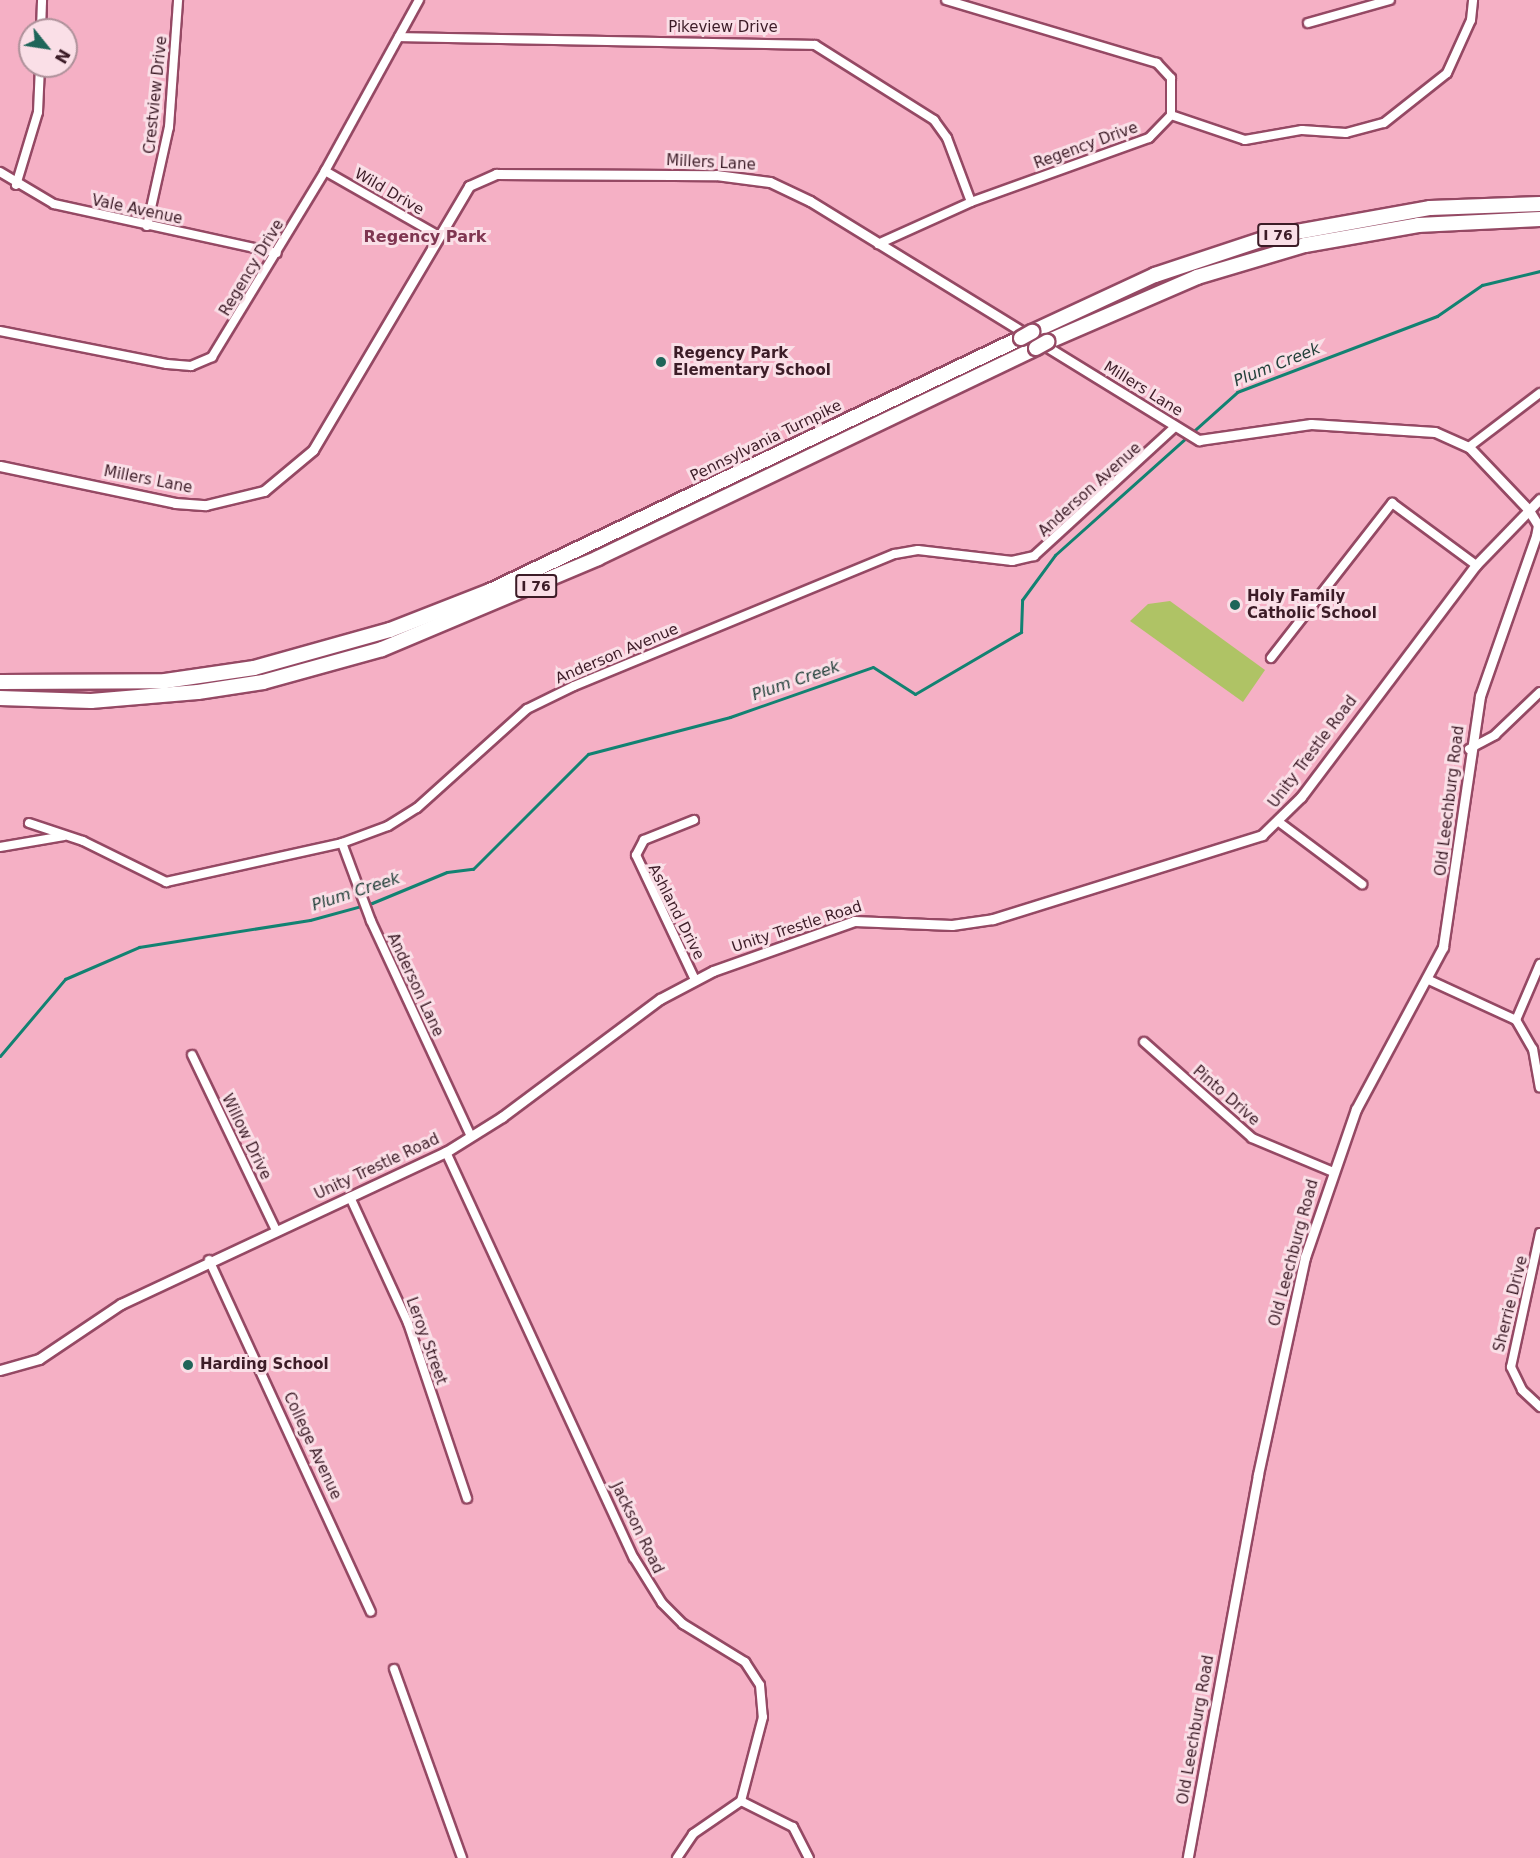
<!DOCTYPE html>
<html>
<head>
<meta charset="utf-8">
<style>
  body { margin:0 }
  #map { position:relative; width:1540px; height:1858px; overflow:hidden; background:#f5b0c5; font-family:"DejaVu Sans",sans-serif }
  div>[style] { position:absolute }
  .green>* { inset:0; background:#afc365 }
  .stream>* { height:3px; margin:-1.5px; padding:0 1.5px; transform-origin:1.5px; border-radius:1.5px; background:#128272 }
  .roads { filter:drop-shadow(2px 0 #954964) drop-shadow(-2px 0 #954964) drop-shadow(0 2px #954964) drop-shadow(0 -2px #954964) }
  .minor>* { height:8px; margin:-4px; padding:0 4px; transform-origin:4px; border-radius:4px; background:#fff }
  .tertiary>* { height:9px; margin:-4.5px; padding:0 4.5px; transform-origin:4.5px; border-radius:4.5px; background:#fff }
  .motorway>* { height:14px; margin:-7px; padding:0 7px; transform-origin:7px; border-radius:7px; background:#fff }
  .bridges { filter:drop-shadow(2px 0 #954964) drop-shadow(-2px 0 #954964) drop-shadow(0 2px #954964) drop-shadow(0 -2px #954964) }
  .motorway-bridge>* { height:14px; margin:-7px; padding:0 7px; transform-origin:7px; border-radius:7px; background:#fff }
  .dots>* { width:16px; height:16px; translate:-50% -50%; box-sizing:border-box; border:3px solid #fadfe7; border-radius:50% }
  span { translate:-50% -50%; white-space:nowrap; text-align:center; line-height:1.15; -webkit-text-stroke:6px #fadfe7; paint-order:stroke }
  .shield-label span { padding:2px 4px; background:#fadfe7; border:2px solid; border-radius:4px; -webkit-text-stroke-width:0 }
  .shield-label { font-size:14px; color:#3c1c27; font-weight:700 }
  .street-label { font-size:15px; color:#3c1c27 }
  .poi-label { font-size:15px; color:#3c1c27; font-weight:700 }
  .left { translate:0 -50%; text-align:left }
  .neighbourhood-label { font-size:16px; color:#7f3651; font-weight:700 }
  .water-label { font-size:16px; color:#23413b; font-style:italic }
  .north { position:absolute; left:18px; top:18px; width:60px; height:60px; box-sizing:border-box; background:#fadfe7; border:2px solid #ae919a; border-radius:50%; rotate:120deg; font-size:16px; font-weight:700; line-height:24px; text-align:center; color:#3c1c27 }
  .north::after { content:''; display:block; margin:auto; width:21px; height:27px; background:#1e6559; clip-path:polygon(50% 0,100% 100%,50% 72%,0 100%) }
</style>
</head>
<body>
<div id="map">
  <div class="green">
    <div style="clip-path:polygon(1170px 601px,1265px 670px,1243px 702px,1130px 621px,1148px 604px)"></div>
  </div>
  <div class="stream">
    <div style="left:0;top:1056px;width:101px;rotate:-49.8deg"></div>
    <div style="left:65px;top:979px;width:81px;rotate:-23.4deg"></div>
    <div style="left:139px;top:947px;width:173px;rotate:-9deg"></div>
    <div style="left:310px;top:920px;width:64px;rotate:-15.3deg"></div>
    <div style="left:372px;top:903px;width:81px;rotate:-22.5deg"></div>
    <div style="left:447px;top:872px;width:26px;rotate:-7deg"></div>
    <div style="left:473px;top:869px;width:163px;rotate:-45deg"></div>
    <div style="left:588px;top:754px;width:147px;rotate:-14.6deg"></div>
    <div style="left:730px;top:717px;width:151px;rotate:-19.3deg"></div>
    <div style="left:873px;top:667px;width:50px;rotate:32.7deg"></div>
    <div style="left:915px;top:694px;width:123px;rotate:-30.3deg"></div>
    <div style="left:1021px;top:632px;width:32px;rotate:-88deg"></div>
    <div style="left:1022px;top:600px;width:56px;rotate:-53.7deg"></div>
    <div style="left:1055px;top:555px;width:244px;rotate:-41.8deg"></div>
    <div style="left:1237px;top:392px;width:214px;rotate:-20.8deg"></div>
    <div style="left:1437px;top:316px;width:55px;rotate:-34.6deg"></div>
    <div style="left:1482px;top:285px;width:60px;rotate:-13.6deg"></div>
  </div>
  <div class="roads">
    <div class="minor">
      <div style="left:1308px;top:23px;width:85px;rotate:-15.7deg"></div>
      <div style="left:41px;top:30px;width:30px;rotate:-88deg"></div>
      <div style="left:399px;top:37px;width:416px;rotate:1.1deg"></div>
      <div style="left:815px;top:45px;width:141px;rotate:32.2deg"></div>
      <div style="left:934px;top:120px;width:22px;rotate:54deg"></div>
      <div style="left:947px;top:138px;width:68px;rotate:69.4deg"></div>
      <div style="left:1171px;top:115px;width:78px;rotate:18.7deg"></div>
      <div style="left:1245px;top:140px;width:58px;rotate:-10deg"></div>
      <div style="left:1302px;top:130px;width:44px;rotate:3.9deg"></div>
      <div style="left:1346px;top:133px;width:39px;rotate:-15deg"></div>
      <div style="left:1384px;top:123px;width:80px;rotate:-38.4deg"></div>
      <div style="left:1447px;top:73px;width:58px;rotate:-65.6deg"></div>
      <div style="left:1471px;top:20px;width:20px;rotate:-84deg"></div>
      <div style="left:325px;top:171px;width:131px;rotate:29.7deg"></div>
      <div style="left:0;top:172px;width:63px;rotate:30.7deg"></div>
      <div style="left:54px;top:204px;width:228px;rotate:12.4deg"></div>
      <div style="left:16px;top:185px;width:76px;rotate:-73.2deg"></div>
      <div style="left:38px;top:112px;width:46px;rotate:-87.5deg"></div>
      <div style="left:147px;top:226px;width:101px;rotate:-77.5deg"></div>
      <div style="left:169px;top:127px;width:127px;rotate:-85.9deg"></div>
      <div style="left:878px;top:244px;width:102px;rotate:-24.3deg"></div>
      <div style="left:971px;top:202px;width:189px;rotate:-19.8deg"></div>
      <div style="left:1149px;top:138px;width:32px;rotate:-46deg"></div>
      <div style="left:1171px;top:115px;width:37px;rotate:-90deg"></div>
      <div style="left:1171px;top:78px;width:21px;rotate:-133deg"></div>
      <div style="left:1157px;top:63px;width:220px;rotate:-163.4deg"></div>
      <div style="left:0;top:331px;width:170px;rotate:11.2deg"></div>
      <div style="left:167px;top:364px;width:24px;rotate:5deg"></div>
      <div style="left:191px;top:366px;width:23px;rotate:-23deg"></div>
      <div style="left:212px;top:357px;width:218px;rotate:-58.7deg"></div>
      <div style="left:325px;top:171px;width:195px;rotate:-61.2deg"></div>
      <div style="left:1469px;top:447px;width:89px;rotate:-37.3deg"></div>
      <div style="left:1271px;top:658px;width:197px;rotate:-52deg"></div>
      <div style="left:1392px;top:503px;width:104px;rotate:36.4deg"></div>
      <div style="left:1469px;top:749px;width:30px;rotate:-28deg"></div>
      <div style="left:1495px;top:735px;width:62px;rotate:-43.7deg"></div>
      <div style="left:694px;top:820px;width:54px;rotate:158.2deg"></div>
      <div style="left:644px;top:840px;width:17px;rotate:118deg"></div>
      <div style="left:636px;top:855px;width:138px;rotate:64.7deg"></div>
      <div style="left:1279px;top:822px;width:104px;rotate:36.8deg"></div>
      <div style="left:29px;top:823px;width:57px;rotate:18.4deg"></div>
      <div style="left:83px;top:841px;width:93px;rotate:26.3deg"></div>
      <div style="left:166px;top:882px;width:180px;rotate:-12.5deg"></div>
      <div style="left:342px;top:843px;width:49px;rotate:-20.3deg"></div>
      <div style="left:388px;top:826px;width:34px;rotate:-32deg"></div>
      <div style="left:417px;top:808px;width:148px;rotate:-42deg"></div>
      <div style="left:527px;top:709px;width:52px;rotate:-26.1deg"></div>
      <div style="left:574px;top:686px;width:347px;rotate:-22.4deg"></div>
      <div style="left:895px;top:554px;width:23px;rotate:-10deg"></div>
      <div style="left:918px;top:550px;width:95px;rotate:6.7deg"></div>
      <div style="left:1012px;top:561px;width:23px;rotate:-13deg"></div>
      <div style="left:1034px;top:556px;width:191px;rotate:-42.5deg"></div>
      <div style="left:342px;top:843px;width:83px;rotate:69.6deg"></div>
      <div style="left:371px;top:921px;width:237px;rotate:65.1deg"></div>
      <div style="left:0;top:847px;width:65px;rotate:-9.8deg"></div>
      <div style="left:1429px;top:980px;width:96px;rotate:24.7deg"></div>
      <div style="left:1516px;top:1020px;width:34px;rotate:60deg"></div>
      <div style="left:1533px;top:1049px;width:39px;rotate:80deg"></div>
      <div style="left:1516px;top:1020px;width:61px;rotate:-66.8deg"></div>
      <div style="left:1144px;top:1042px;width:144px;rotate:41.6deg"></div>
      <div style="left:1252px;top:1138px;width:86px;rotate:22.7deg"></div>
      <div style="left:192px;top:1055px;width:194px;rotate:64.4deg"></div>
      <div style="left:446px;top:1152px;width:447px;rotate:65.2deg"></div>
      <div style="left:634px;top:1558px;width:53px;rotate:58.1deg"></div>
      <div style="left:662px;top:1603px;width:30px;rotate:45deg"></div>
      <div style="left:683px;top:1624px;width:73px;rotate:31.5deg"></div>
      <div style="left:745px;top:1662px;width:27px;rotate:57deg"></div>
      <div style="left:760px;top:1685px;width:32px;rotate:85deg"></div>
      <div style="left:763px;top:1717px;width:87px;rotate:104.7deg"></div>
      <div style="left:350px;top:1197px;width:139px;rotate:65.3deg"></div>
      <div style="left:408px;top:1323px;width:185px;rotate:71.4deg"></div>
      <div style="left:1540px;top:1233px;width:137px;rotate:102.2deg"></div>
      <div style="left:1511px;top:1367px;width:25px;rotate:64deg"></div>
      <div style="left:1522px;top:1390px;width:25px;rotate:43deg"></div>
      <div style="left:209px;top:1260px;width:387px;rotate:65.3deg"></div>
      <div style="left:394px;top:1669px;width:201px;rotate:70.2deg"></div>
      <div style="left:741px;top:1801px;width:58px;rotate:26.6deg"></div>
      <div style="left:793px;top:1827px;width:35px;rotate:63deg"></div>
      <div style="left:677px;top:1858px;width:29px;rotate:-56deg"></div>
      <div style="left:693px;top:1834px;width:58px;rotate:-34.5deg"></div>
    </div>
    <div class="tertiary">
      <div style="left:0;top:466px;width:179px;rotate:11.9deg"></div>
      <div style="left:175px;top:503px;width:31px;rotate:4deg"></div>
      <div style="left:206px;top:505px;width:60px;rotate:-13.6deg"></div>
      <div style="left:264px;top:491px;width:64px;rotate:-39.9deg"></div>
      <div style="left:313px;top:450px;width:307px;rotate:-59.4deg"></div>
      <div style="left:469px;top:186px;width:30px;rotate:-24deg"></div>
      <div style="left:496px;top:174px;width:220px;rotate:0.3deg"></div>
      <div style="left:716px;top:175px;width:54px;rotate:7.4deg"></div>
      <div style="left:770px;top:182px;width:44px;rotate:25.4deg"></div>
      <div style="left:810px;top:201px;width:457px;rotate:31.6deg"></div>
      <div style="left:1199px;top:440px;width:113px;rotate:-8.1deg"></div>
      <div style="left:1311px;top:424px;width:124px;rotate:3.7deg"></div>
      <div style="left:1435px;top:432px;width:37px;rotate:24deg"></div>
      <div style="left:1469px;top:447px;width:86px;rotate:46.4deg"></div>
      <div style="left:1528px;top:509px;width:19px;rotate:58deg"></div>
      <div style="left:1538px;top:525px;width:11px;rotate:100deg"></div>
      <div style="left:1536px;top:536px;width:170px;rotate:109.3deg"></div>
      <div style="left:1480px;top:696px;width:254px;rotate:98.4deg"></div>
      <div style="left:1443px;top:947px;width:184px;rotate:118.2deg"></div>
      <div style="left:1356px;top:1109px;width:157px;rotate:109deg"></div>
      <div style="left:1305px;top:1257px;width:223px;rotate:102.2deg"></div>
      <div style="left:1258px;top:1475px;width:389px;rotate:100.4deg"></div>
      <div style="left:0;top:1370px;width:41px;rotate:-15.8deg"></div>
      <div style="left:39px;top:1359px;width:99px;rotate:-33.9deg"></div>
      <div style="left:121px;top:1304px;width:359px;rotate:-25.1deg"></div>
      <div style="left:446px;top:1152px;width:66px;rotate:-32deg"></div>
      <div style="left:502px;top:1117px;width:197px;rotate:-36.8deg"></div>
      <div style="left:660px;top:999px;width:60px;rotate:-27.8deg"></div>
      <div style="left:713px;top:971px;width:150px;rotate:-19.5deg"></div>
      <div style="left:854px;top:921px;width:98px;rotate:2.3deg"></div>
      <div style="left:952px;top:925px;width:41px;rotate:-8.3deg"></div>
      <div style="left:993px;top:919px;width:282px;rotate:-17.3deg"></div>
      <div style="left:1262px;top:835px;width:54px;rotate:-44.3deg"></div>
      <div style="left:1301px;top:797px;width:291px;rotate:-53deg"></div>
      <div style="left:1476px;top:565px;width:92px;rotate:-45.9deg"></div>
    </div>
    <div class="motorway">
      <div style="left:1032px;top:332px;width:136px;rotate:-24.9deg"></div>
      <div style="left:1155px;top:275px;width:120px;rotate:-18.4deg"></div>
      <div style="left:1269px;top:237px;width:164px;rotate:-10.2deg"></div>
      <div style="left:1430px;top:208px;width:110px;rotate:-2.1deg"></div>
      <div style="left:1047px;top:342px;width:163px;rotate:-23.4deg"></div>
      <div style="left:1197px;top:277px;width:113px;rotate:-16.5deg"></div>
      <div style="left:1305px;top:245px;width:115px;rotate:-10deg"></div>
      <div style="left:1418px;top:225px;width:122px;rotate:-2.8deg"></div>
      <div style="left:0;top:682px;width:165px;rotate:-0.3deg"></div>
      <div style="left:165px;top:681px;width:90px;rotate:-8.3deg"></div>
      <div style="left:254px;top:668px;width:141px;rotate:-15.6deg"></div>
      <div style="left:390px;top:630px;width:107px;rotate:-21.3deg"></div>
      <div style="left:490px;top:591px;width:588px;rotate:-25.48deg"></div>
      <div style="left:0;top:698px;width:91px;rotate:1.9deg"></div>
      <div style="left:91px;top:701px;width:107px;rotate:-4.8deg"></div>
      <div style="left:198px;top:692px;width:66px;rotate:-8.7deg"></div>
      <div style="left:263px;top:682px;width:123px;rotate:-15.5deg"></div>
      <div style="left:382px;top:649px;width:234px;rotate:-22.8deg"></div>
      <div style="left:598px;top:558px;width:486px;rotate:-25.6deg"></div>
    </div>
  </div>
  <div class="bridges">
    <div class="motorway-bridge">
      <div style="left:1021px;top:338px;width:13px;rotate:-29deg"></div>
      <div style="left:1036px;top:348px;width:13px;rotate:-29deg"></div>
    </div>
  </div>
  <div class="dots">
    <div style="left:661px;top:362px;background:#1e6559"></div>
    <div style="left:1235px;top:605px;background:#1e6559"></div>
    <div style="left:188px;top:1365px;background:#1e6559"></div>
  </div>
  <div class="shield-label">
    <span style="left:1278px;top:235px">I 76</span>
    <span style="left:536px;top:586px">I 76</span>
  </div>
  <div class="street-label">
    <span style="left:723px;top:28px">Pikeview Drive</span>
    <span style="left:156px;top:95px;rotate:-84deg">Crestview Drive</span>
    <span style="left:1086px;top:146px;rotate:-20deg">Regency Drive</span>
    <span style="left:711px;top:163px;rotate:3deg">Millers Lane</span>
    <span style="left:389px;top:192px;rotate:30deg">Wild Drive</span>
    <span style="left:137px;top:210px;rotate:12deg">Vale Avenue</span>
    <span style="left:252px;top:268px;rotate:-59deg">Regency Drive</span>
    <span style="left:1143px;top:389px;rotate:32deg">Millers Lane</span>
    <span style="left:766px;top:441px;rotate:-26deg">Pennsylvania Turnpike</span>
    <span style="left:148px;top:480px;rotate:11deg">Millers Lane</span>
    <span style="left:1090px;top:490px;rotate:-42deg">Anderson Avenue</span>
    <span style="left:617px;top:654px;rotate:-23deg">Anderson Avenue</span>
    <span style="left:1313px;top:752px;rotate:-53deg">Unity Trestle Road</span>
    <span style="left:1450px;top:801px;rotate:-83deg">Old Leechburg Road</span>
    <span style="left:676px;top:912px;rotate:63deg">Ashland Drive</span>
    <span style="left:797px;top:927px;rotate:-18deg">Unity Trestle Road</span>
    <span style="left:415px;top:985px;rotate:65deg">Anderson Lane</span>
    <span style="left:1226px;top:1096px;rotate:41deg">Pinto Drive</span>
    <span style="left:246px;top:1137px;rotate:64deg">Willow Drive</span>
    <span style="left:377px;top:1167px;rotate:-25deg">Unity Trestle Road</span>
    <span style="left:1294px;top:1253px;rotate:-75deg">Old Leechburg Road</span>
    <span style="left:1511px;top:1304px;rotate:-76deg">Sherrie Drive</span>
    <span style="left:426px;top:1341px;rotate:70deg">Leroy Street</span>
    <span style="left:312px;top:1446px;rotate:65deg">College Avenue</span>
    <span style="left:637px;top:1528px;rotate:64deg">Jackson Road</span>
    <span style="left:1196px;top:1730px;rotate:-80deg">Old Leechburg Road</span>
  </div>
  <div class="poi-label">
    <span class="left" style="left:673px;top:362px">Regency Park<br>Elementary School</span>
    <span class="left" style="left:1247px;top:605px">Holy Family<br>Catholic School</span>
    <span class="left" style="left:200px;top:1365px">Harding School</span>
  </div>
  <div class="neighbourhood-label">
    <span style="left:425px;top:237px">Regency Park</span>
  </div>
  <div class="water-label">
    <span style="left:1277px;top:365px;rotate:-22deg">Plum Creek</span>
    <span style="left:796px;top:681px;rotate:-19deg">Plum Creek</span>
    <span style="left:356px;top:892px;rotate:-18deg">Plum Creek</span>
  </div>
  <div class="north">N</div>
</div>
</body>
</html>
